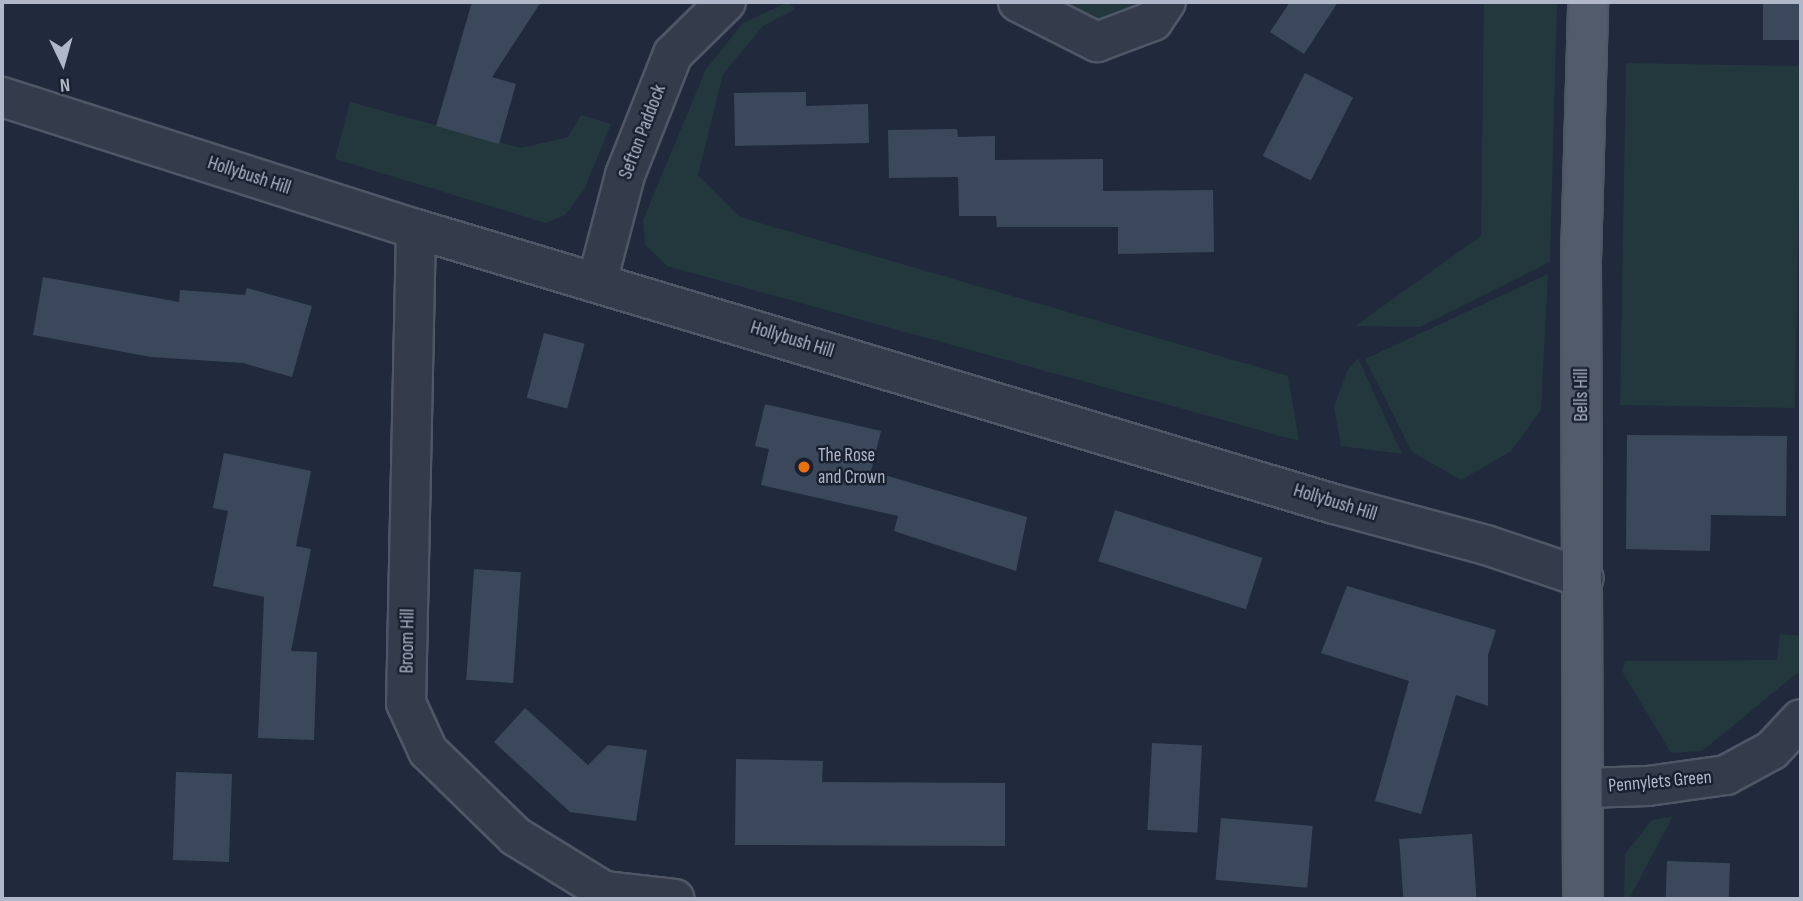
<!DOCTYPE html>
<html>
<head>
<meta charset="utf-8">
<style>
  body { margin:0 }
  #map { position:relative; width:1803px; height:901px; overflow:hidden; background:#202a3c; font-family:"Sofia Sans Condensed",sans-serif }
  div>[style] { position:absolute }
  .green>* { inset:0; background:#22383d; transform-origin:0 0 }
  .building>* { inset:0; background:#3b485b; transform-origin:0 0 }
  .roads { filter:drop-shadow(2px 0 #4f5767) drop-shadow(-2px 0 #4f5767) drop-shadow(0 2px #4f5767) drop-shadow(0 -2px #4f5767) }
  .minor>* { height:38px; margin:-19px; padding:0 19px; transform-origin:19px; border-radius:19px; background:#343c4c }
  .major>* { height:38px; margin:-19px; padding:0 19px; transform-origin:19px; border-radius:19px; background:#515b6c }
  .dots>* { width:19px; height:19px; translate:-50% -50%; box-sizing:border-box; border:4px solid #192130; border-radius:50% }
  span { translate:-50% -50%; white-space:nowrap; text-align:center; line-height:1.15; -webkit-text-stroke:5px #192130; paint-order:stroke }
  .street-label { font-size:19px; color:#afb7c8 }
  .poi-label { font-size:19px; color:#afb7c8 }
  .left { translate:0 -50%; text-align:left }
  .frame { position:absolute; inset:0; border:4px solid #afb7c8; pointer-events:none }
  .north { position:absolute; left:28px; top:28px; width:70px; height:70px; -webkit-text-stroke:5px #192130; paint-order:stroke; rotate:175deg; font-size:19px; font-weight:700; line-height:28px; text-align:center; color:#afb7c8 }
  .north::after { content:''; display:block; margin:auto; width:24px; height:32px; background:#afb7c8; clip-path:polygon(50% 0,100% 100%,50% 72%,0 100%) }
</style>
</head>
<body>
<div id="map">
  <div class="green">
    <div style="clip-path:polygon(788px 2px,795px 9px,763px 26px,723px 74px,698px 175px,740px 217px,1288px 376px,1299px 441px,667px 266px,645px 245px,643px 220px,706px 69px,743px 23px)"></div>
    <div style="clip-path:polygon(1046px 2px,1155px 2px,1088px 27px)"></div>
    <div style="clip-path:polygon(1484px 2px,1557px 2px,1550px 262px,1420px 327px,1355px 326px,1481px 236px)"></div>
    <div style="left:1626px;top:63px;width:175px;height:342px;rotate:1deg"></div>
    <div style="clip-path:polygon(350px 102px,521px 148px,568px 137px,581px 115px,611px 124px,584px 190px,565px 215px,546px 223px,335px 159px)"></div>
    <div style="clip-path:polygon(1548px 274px,1541px 410px,1511px 451px,1461px 480px,1412px 452px,1365px 359px)"></div>
    <div style="clip-path:polygon(1358px 358px,1402px 454px,1341px 446px,1334px 407px,1347px 371px)"></div>
    <div style="clip-path:polygon(1780px 634px,1801px 636px,1801px 670px,1702px 751px,1671px 753px,1622px 671px,1625px 661px,1777px 660px)"></div>
    <div style="clip-path:polygon(1673px 816px,1629px 899px,1624px 899px,1625px 854px,1652px 820px)"></div>
  </div>
  <div class="building">
    <div style="clip-path:polygon(472px 2px,541px 2px,492px 77px,516px 84px,499px 144px,436px 126px)"></div>
    <div style="clip-path:polygon(1290px 2px,1338px 2px,1304px 54px,1270px 32px)"></div>
    <div style="left:1763px;top:2px;width:38px;height:38px"></div>
    <div style="left:1305px;top:73px;width:54px;height:93px;rotate:27deg"></div>
    <div style="clip-path:polygon(806px 92px,806px 106px,868px 104px,869px 143px,735px 146px,734px 93px)"></div>
    <div style="clip-path:polygon(957px 129px,958px 137px,995px 136px,995px 160px,1103px 159px,1103px 191px,1213px 190px,1214px 252px,1118px 254px,1118px 227px,997px 227px,996px 216px,959px 216px,958px 177px,889px 178px,888px 130px)"></div>
    <div style="clip-path:polygon(43px 277px,179px 302px,180px 290px,245px 295px,247px 288px,312px 306px,292px 377px,243px 363px,151px 357px,33px 335px)"></div>
    <div style="left:544px;top:333px;width:42px;height:67px;rotate:15deg"></div>
    <div style="clip-path:polygon(765px 404px,881px 431px,871px 471px,1027px 517px,1016px 571px,894px 531px,898px 516px,761px 485px,769px 449px,755px 446px)"></div>
    <div style="clip-path:polygon(1627px 435px,1787px 436px,1786px 516px,1711px 515px,1710px 551px,1626px 549px)"></div>
    <div style="clip-path:polygon(224px 453px,311px 471px,296px 546px,311px 549px,291px 651px,317px 652px,314px 740px,258px 738px,264px 597px,213px 586px,228px 511px,213px 508px)"></div>
    <div style="left:1115px;top:510px;width:155px;height:54px;rotate:18deg"></div>
    <div style="left:474px;top:569px;width:47px;height:111px;rotate:4deg"></div>
    <div style="clip-path:polygon(1347px 586px,1496px 630px,1488px 655px,1488px 706px,1456px 695px,1421px 814px,1375px 801px,1409px 681px,1321px 653px)"></div>
    <div style="clip-path:polygon(525px 708px,588px 765px,608px 745px,647px 750px,636px 821px,570px 812px,494px 742px)"></div>
    <div style="left:1152px;top:743px;width:50px;height:87px;rotate:3deg"></div>
    <div style="clip-path:polygon(736px 759px,823px 761px,822px 782px,1005px 783px,1005px 846px,735px 845px)"></div>
    <div style="left:176px;top:772px;width:56px;height:88px;rotate:2deg"></div>
    <div style="left:1221px;top:818px;width:92px;height:62px;rotate:5deg"></div>
    <div style="left:1472px;top:834px;width:65px;height:73px;rotate:86deg"></div>
    <div style="left:1667px;top:861px;width:63px;height:38px;rotate:2deg"></div>
  </div>
  <div class="roads">
    <div class="minor">
      <div style="left:1018px;top:2px;width:89px;rotate:26.9deg"></div>
      <div style="left:1097px;top:42px;width:60px;rotate:-20.6deg"></div>
      <div style="left:1153px;top:21px;width:23px;rotate:-56deg"></div>
      <div style="left:2px;top:97px;width:435px;rotate:17.7deg"></div>
      <div style="left:416px;top:229px;width:958px;rotate:16.68deg"></div>
      <div style="left:1334px;top:504px;width:157px;rotate:15.1deg"></div>
      <div style="left:1486px;top:545px;width:103px;rotate:18.6deg"></div>
      <div style="left:416px;top:229px;width:474px;rotate:91.2deg"></div>
      <div style="left:406px;top:703px;width:53px;rotate:65.4deg"></div>
      <div style="left:428px;top:751px;width:122px;rotate:44.3deg"></div>
      <div style="left:515px;top:836px;width:105px;rotate:31.7deg"></div>
      <div style="left:604px;top:891px;width:71px;rotate:6.4deg"></div>
      <div style="left:597px;top:282px;width:111px;rotate:-75.3deg"></div>
      <div style="left:625px;top:175px;width:130px;rotate:-68.4deg"></div>
      <div style="left:673px;top:54px;width:74px;rotate:-44.5deg"></div>
      <div style="left:1584px;top:788px;width:64px;rotate:-1.8deg"></div>
      <div style="left:1648px;top:786px;width:79px;rotate:-8deg"></div>
      <div style="left:1726px;top:775px;width:52px;rotate:-28.5deg"></div>
      <div style="left:1772px;top:750px;width:42px;rotate:-46.9deg"></div>
    </div>
    <div class="major">
      <div style="left:1583px;top:899px;width:639px;rotate:-90.18deg"></div>
      <div style="left:1581px;top:260px;width:258px;rotate:-88.4deg"></div>
    </div>
  </div>
  <div class="dots">
    <div style="left:804px;top:467px;background:#e8710a"></div>
  </div>
  <div class="street-label">
    <span style="left:643px;top:132px;rotate:-69deg">Sefton Paddock</span>
    <span style="left:249px;top:176px;rotate:18deg">Hollybush Hill</span>
    <span style="left:792px;top:340px;rotate:17deg">Hollybush Hill</span>
    <span style="left:1582px;top:395px;rotate:-90deg">Bells Hill</span>
    <span style="left:1335px;top:503px;rotate:17deg">Hollybush Hill</span>
    <span style="left:408px;top:641px;rotate:-89deg">Broom Hill</span>
    <span style="left:1660px;top:782px;rotate:-5deg">Pennylets Green</span>
  </div>
  <div class="poi-label">
    <span class="left" style="left:818px;top:467px">The Rose<br>and Crown</span>
  </div>
  <div class="frame"></div>
  <div class="north">N</div>
</div>
</body>
</html>
